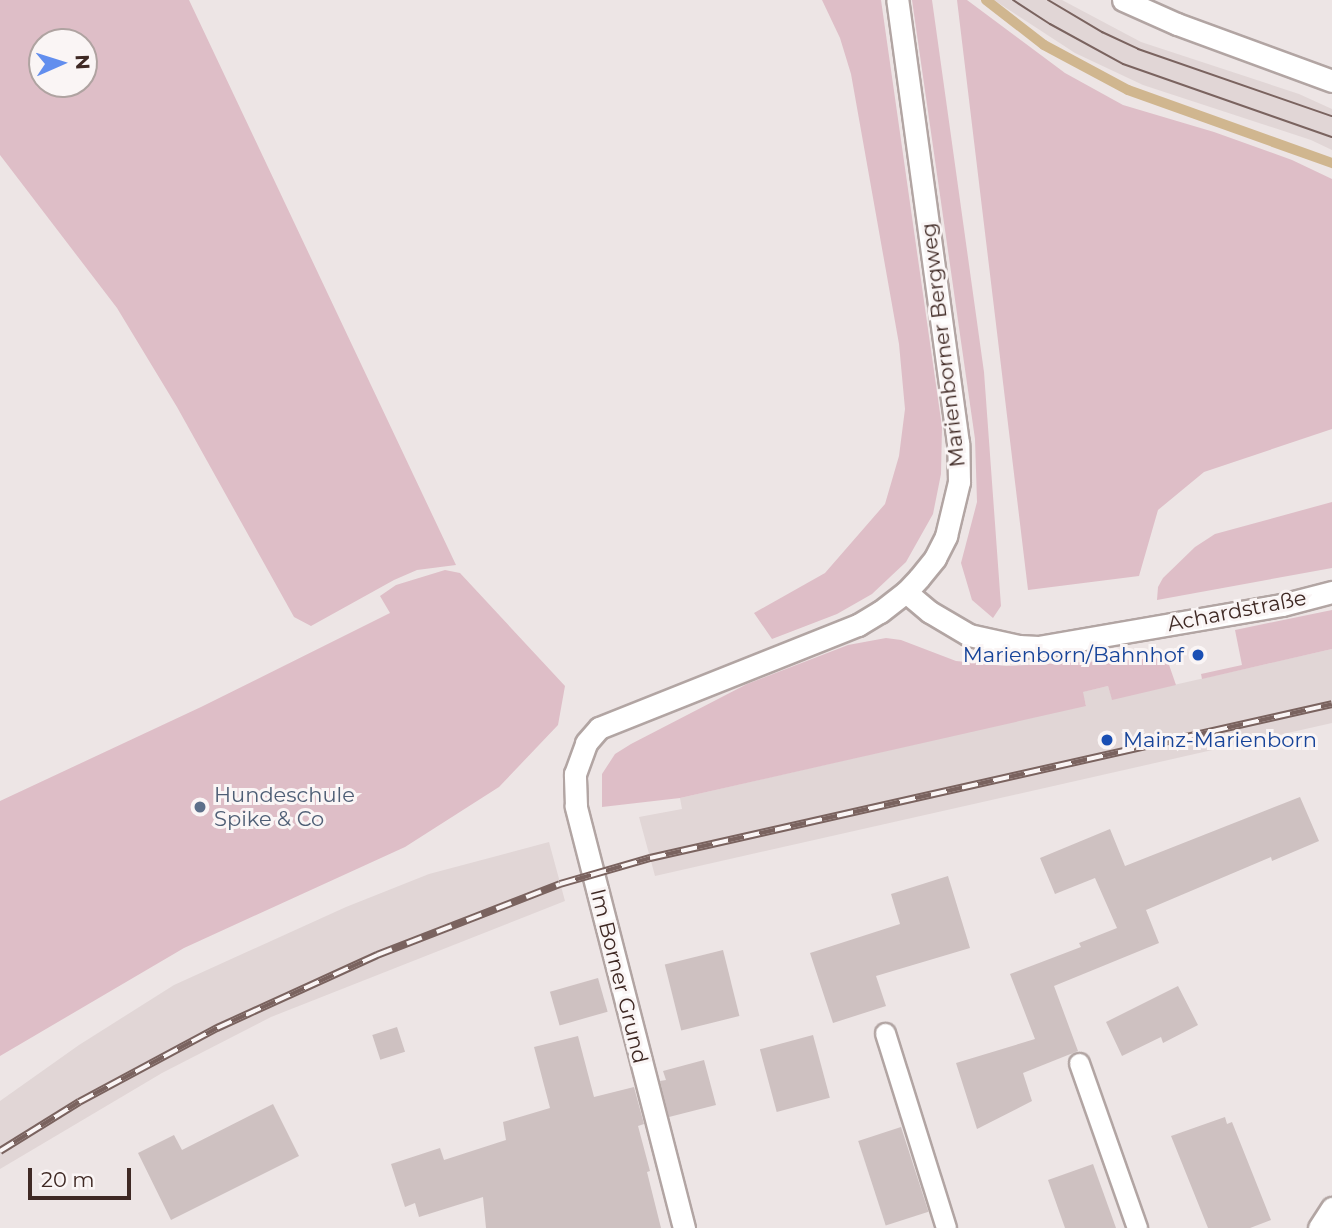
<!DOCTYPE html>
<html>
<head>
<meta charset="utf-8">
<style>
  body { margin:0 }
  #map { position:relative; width:1332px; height:1228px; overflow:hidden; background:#ede5e5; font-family:Montserrat,sans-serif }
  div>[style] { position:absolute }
  .built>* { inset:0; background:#e1d6d6 }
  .green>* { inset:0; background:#debec7 }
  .stream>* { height:10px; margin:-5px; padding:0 5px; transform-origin:5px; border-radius:5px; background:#d0b68f }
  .building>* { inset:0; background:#cec1c1; transform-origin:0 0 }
  .roads { filter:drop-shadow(2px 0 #b2a5a3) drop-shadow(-2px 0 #b2a5a3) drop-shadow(0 2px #b2a5a3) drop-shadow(0 -2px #b2a5a3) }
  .lane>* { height:19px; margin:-9.5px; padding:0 9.5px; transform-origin:9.5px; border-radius:9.5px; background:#fff }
  .street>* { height:21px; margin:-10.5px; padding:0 10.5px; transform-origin:10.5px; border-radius:10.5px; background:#fff }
  .secondary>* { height:21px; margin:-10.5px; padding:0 10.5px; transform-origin:10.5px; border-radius:10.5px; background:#fff }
  .tram>* { height:2px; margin:-1px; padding:0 1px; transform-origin:1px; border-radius:1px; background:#7a635f }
  .rail>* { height:8px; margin-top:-4px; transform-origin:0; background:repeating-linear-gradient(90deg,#faf5f5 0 16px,#7a635f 0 32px); box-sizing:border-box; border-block:2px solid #7a635f }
  .dots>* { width:19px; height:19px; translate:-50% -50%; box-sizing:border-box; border:4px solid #faf5f5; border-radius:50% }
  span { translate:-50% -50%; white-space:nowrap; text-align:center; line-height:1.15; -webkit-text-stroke:6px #faf5f5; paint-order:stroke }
  .street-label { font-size:21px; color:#3f2924 }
  .transit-label { font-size:21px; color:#164399 }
  .right { translate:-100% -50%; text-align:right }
  .left { translate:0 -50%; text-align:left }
  .service-label { font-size:21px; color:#4e5e75 }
  .north { position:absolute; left:28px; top:28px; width:70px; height:70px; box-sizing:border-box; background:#faf5f5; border:2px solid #afa3a1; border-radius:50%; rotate:87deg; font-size:19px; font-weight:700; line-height:28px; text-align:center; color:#3f2924 }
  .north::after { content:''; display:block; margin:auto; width:24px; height:32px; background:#628eee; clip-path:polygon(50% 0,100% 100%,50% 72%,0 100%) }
  .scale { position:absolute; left:28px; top:1168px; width:103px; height:32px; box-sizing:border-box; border:4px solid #3f2924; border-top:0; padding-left:9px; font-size:21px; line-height:24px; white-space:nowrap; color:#3f2924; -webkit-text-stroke:5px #faf5f5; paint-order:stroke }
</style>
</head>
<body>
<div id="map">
  <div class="built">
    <div style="clip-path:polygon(994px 0,1062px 0,1141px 42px,1299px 94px,1332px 109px,1332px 150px,1311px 140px,1143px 85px,1075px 53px)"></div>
    <div style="clip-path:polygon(1332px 649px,1332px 723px,655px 876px,639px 817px,682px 809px,680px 798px,1086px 705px,1082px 692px,1108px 686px,1112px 699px)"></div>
    <div style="clip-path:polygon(549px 842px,565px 901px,271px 1017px,162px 1073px,0 1169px,0 1101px,79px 1045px,174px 985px,346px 907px,429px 874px)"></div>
  </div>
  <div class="green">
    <div style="clip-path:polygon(evenodd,0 0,189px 0,456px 565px,417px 570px,394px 580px,311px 626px,294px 617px,177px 407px,117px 308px,0 155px,0 0,42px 42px,84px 42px,84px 84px,42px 84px,42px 42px)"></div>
    <div style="clip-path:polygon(822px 0,881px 0,942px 427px,941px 474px,933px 514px,906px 562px,872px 594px,837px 614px,772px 639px,754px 613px,825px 573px,885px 504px,899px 456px,905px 409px,899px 344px,851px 74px,840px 38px)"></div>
    <div style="clip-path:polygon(912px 0,932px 0,984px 372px,1001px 606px,993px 618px,972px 600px,961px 563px,977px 502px,975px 439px)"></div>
    <div style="clip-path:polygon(957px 0,967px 0,1065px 73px,1123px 105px,1214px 132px,1292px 160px,1332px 179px,1332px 429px,1204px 472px,1158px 510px,1139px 576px,1028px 590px)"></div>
    <div style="clip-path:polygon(1332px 502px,1332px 568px,1157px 600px,1158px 587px,1163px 578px,1195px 547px,1215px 534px)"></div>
    <div style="clip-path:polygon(445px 570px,460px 573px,565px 686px,558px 725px,499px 787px,405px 847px,184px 948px,0 1056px,0 801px,201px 707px,390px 613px,380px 596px,396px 585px)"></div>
    <div style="clip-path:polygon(1332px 610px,1332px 649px,1202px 679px,1201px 674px,1242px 665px,1235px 630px)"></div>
    <div style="clip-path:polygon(886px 638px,901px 640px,956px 661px,1006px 666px,1163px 658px,1167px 659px,1176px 685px,1112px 700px,1108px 686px,1083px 692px,1086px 706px,680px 798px,602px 807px,602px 774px,615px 754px,631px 744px,747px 684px,848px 645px)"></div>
  </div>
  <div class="stream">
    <div style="left:986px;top:0;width:73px;rotate:37.8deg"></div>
    <div style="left:1044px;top:45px;width:95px;rotate:28.2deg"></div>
    <div style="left:1128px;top:90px;width:217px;rotate:19.7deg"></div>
  </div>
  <div class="building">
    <div style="clip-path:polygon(1300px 797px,1319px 841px,1272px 861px,1271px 857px,1146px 910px,1159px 943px,1054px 986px,1078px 1051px,1023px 1073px,1032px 1101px,977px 1129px,956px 1063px,1035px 1039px,1010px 974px,1081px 947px,1079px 943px,1117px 928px,1095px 878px,1055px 894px,1040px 858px,1110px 829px,1125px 866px)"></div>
    <div style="clip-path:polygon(948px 876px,970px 948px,876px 976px,886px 1006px,833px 1023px,810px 953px,900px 924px,891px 894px)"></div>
    <div style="left:723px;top:950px;width:68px;height:60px;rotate:76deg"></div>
    <div style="left:598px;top:978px;width:35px;height:50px;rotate:74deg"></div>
    <div style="clip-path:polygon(1178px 986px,1198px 1025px,1163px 1043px,1161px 1037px,1122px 1056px,1106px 1022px)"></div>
    <div style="left:397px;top:1027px;width:26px;height:26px;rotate:72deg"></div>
    <div style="left:813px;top:1035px;width:65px;height:55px;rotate:75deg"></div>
    <div style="clip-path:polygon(578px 1036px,594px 1097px,634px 1087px,644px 1124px,638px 1126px,650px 1171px,647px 1172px,661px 1228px,486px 1228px,483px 1197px,419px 1217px,415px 1203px,405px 1207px,391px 1164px,440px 1148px,444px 1160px,506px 1140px,503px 1122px,550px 1108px,534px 1047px)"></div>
    <div style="clip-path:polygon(704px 1060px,716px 1105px,669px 1117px,660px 1081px,666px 1080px,663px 1071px)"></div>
    <div style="clip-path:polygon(273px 1104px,299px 1156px,171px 1220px,138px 1153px,174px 1135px,182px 1150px)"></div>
    <div style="clip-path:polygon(1225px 1117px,1227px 1124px,1232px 1122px,1271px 1220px,1250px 1228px,1208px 1228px,1171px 1136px)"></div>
    <div style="left:901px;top:1127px;width:89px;height:45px;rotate:72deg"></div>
    <div style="clip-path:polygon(1093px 1164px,1116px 1228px,1065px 1228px,1048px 1180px)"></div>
  </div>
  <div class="roads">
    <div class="lane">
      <div style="left:885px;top:1033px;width:204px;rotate:72.6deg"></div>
      <div style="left:1079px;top:1063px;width:175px;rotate:70.6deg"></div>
    </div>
    <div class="street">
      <div style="left:1123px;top:0;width:59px;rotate:24deg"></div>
      <div style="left:1177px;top:24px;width:165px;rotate:20.2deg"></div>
      <div style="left:906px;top:592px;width:31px;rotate:40deg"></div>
      <div style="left:930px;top:612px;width:45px;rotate:30.5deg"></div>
      <div style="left:969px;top:635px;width:51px;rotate:12.4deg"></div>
      <div style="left:1019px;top:646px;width:19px;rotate:3deg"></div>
      <div style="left:1038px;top:647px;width:248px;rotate:-9.8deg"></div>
      <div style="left:1282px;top:605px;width:52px;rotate:-14.6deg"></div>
      <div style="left:1319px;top:1228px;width:24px;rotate:-57deg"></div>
    </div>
    <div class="secondary">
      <div style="left:684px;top:1228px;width:436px;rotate:-104.4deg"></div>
      <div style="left:576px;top:806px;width:32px;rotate:-92deg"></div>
      <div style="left:575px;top:774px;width:33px;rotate:-70deg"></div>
      <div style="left:586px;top:743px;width:20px;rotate:-49deg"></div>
      <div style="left:599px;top:728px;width:279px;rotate:-21.7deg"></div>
      <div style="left:858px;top:625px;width:26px;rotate:-31deg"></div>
      <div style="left:880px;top:612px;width:33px;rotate:-38deg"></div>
      <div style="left:906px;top:592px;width:19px;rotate:-47deg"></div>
      <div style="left:919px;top:578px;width:26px;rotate:-51deg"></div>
      <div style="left:935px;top:558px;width:25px;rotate:-63deg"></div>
      <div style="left:946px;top:536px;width:56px;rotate:-76.5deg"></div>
      <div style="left:959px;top:482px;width:39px;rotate:-91deg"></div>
      <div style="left:958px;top:443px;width:447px;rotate:-97.8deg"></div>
    </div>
  </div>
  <div class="tram">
    <div style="left:1013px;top:0;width:44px;rotate:33deg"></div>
    <div style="left:1050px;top:24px;width:83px;rotate:28.7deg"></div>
    <div style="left:1123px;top:64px;width:221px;rotate:19.3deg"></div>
    <div style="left:1048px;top:0;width:63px;rotate:30.7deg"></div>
    <div style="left:1102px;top:32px;width:40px;rotate:25deg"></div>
    <div style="left:1138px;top:49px;width:205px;rotate:19.1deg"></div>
  </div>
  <div class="rail">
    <div style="left:0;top:1151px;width:93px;rotate:-31.8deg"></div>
    <div style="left:79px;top:1102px;width:157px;rotate:-28.2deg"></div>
    <div style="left:217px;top:1028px;width:176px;rotate:-24.5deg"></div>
    <div style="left:377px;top:955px;width:196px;rotate:-21.2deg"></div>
    <div style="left:560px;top:884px;width:94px;rotate:-16.1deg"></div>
    <div style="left:650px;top:858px;width:699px;rotate:-12.72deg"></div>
  </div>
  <div class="dots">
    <div style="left:1198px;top:655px;background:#1a4fb4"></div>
    <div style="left:1107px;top:740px;background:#1a4fb4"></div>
    <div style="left:200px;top:807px;background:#5c6f8a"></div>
  </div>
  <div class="street-label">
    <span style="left:943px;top:345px;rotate:-97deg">Marienborner Bergweg</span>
    <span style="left:1237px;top:611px;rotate:-11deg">Achardstraße</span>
    <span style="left:619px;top:976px;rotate:76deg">Im Borner Grund</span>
  </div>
  <div class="transit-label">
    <span class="right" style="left:1184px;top:655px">Marienborn/Bahnhof</span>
    <span class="left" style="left:1123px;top:740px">Mainz-Marienborn</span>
  </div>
  <div class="service-label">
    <span class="left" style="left:214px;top:807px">Hundeschule<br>Spike &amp; Co</span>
  </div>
  <div class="north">N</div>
  <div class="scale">20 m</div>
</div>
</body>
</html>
